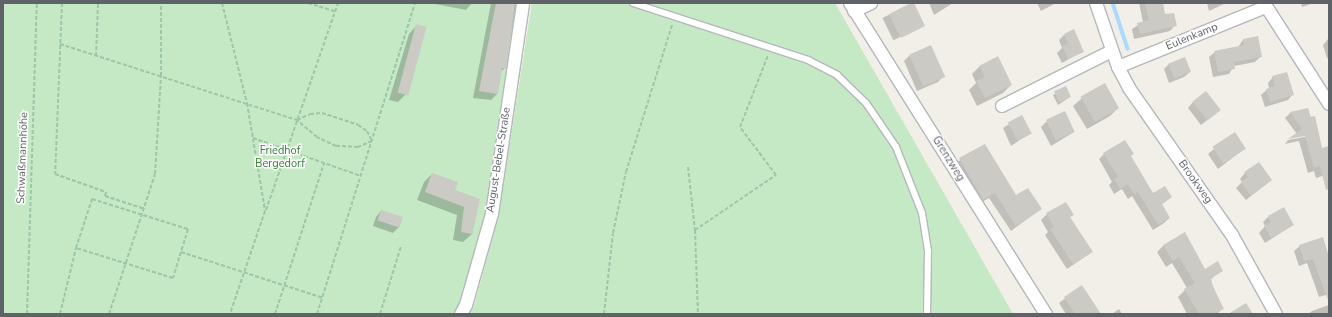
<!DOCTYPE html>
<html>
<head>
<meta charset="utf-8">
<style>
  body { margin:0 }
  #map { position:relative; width:1332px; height:317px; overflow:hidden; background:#f1efe8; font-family:"Nunito Sans",sans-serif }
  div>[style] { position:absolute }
  .green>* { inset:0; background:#c5e8c5 }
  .shadow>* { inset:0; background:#0003; transform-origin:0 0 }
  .stream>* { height:3.5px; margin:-1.75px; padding:0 1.75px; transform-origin:1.75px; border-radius:1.75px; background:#aadaff }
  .building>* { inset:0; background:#cccac5; transform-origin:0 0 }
  .path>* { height:2px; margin-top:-1px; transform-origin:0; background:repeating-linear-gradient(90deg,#9cc7a9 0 4px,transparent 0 6px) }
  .roads { filter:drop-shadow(1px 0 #b5b8bc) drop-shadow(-1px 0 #b5b8bc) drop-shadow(0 1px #b5b8bc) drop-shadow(0 -1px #b5b8bc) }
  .service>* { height:6px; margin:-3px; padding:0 3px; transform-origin:3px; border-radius:3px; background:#fff }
  .minor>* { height:12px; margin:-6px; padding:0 6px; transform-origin:6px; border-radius:6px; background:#fff }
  span { translate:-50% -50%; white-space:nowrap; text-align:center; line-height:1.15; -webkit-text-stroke:3px #fff; paint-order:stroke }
  .street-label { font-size:11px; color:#5f6368 }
  .park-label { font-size:11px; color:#348238 }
  .frame { position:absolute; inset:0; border:4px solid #5f6368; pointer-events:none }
</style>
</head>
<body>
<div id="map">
  <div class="green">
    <div style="clip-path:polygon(3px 3px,518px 3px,485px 213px,460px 302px,453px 314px,3px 314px)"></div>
    <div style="clip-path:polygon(532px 3px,835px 3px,1013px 314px,469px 314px,474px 306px,498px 218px)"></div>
  </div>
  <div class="shadow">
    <div style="clip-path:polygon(430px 3px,472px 3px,466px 10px)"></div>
    <div style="clip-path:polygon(491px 3px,516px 3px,505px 68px,500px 72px,497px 94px,491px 100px,473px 98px)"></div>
    <div style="left:913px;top:3px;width:25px;height:34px;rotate:64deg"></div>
    <div style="clip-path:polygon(929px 3px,953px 3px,934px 15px)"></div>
    <div style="clip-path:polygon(1037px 3px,1056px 3px,1041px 11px)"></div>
    <div style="clip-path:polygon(1139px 3px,1162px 3px,1165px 16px,1175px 25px,1170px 31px,1134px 39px,1132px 29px,1143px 22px)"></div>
    <div style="clip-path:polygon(1207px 3px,1226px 3px,1209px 11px)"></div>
    <div style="clip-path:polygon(1301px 3px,1314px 3px,1302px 7px)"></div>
    <div style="clip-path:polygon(417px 25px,406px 94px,398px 102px,389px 100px,409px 34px)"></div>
    <div style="clip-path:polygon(1064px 35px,1083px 51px,1062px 63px,1057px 53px,1062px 48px,1059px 40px)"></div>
    <div style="clip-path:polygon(1328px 39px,1329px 58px,1327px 58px,1323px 45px)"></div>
    <div style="clip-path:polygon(1243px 40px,1261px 56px,1255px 62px,1234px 66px,1229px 74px,1213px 77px,1209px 57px,1215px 52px,1238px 47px)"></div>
    <div style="clip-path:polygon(909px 56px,943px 76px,938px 82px,917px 91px,904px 61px)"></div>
    <div style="clip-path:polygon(1169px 64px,1190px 72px,1184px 77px,1169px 83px,1164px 69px)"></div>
    <div style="clip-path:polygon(980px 66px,1011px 85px,1003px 93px,977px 106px,969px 90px,976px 83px,972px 74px)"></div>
    <div style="clip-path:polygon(1273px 77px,1293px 94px,1288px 100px,1265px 107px,1261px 95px,1269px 88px,1268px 83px)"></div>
    <div style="clip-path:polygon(1105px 85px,1118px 108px,1110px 116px,1087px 129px,1073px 106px,1082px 98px)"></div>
    <div style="clip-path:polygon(1065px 88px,1070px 97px,1058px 105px,1053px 95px)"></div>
    <div style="clip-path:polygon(1193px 102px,1220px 110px,1201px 125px,1188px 108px)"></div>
    <div style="clip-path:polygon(1308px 109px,1321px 149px,1329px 147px,1329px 174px,1316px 178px,1314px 171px,1308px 173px,1299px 141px,1285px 144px,1288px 140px,1310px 136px,1297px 134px,1285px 118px,1290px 113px)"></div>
    <div style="clip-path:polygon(1022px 116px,1030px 133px,1011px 146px,1003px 128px)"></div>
    <div style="clip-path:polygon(1046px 122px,1074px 132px,1051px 146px,1041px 127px)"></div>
    <div style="clip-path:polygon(984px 145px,1016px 197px,1041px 209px,1011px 231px,989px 198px,977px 205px,954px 164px)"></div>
    <div style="clip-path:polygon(1245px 148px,1218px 169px,1208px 154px,1214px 149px)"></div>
    <div style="clip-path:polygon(1104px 154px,1130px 157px,1152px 194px,1171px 197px,1161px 205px,1169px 218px,1164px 223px,1153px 230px,1132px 196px,1128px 199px,1122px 189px,1114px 194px,1109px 185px,1112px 182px,1099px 159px)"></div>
    <div style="clip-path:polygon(1245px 173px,1271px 180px,1246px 200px,1236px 188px,1242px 182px,1240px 179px)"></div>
    <div style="clip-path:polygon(432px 174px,454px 191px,479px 200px,472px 234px,463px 242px,453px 240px,457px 215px,417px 200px,424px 182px)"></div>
    <div style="clip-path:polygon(381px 211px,399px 227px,393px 233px,373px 226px,376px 217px)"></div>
    <div style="clip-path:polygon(1047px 214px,1072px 215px,1069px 218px,1092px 252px,1067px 269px,1045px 235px,1048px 232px,1041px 220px)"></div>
    <div style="clip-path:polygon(1268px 217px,1293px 225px,1265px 243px,1259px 233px,1265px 226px,1263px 222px)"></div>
    <div style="clip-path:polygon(1322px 238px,1329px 264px,1329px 294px,1319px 297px,1307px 263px,1299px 266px,1294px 251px,1300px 246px)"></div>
    <div style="clip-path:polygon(1164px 245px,1205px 270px,1222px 270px,1210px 280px,1223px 308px,1217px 314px,1187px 314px,1178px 297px,1187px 288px,1172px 263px,1166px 267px,1157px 252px)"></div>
    <div style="clip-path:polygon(1082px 286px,1100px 314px,1066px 314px,1059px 303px)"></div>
    <div style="clip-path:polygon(1329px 305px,1329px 314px,1308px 314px,1312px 311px)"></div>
    <div style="clip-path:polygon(1119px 309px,1122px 314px,1112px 314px)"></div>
  </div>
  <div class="stream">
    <div style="left:1113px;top:3px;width:48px;rotate:71.9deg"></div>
  </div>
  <div class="building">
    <div style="clip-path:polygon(496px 3px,515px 3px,506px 69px,502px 68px,498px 94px,479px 91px)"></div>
    <div style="clip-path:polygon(911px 3px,914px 3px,925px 26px,901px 38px,889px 14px)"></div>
    <div style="clip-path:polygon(1145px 3px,1163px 3px,1165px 14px,1174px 13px,1177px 26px,1140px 34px,1137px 23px,1149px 20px)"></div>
    <div style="left:416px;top:24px;width:11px;height:71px;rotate:15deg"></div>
    <div style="clip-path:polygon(1074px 29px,1084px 52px,1068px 59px,1062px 46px,1068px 44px,1064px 34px)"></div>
    <div style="clip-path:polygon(1258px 36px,1262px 57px,1234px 62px,1235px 69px,1218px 72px,1214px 51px,1244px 45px,1243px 39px)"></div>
    <div style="left:931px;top:45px;width:35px;height:24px;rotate:66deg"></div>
    <div style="clip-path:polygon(998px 56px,1012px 85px,985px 98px,976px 81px,985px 77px,979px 66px)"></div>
    <div style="left:1185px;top:57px;width:16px;height:18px;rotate:68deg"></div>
    <div style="clip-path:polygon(1287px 72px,1294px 95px,1270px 102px,1266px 89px,1275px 86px,1272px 76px)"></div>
    <div style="left:1105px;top:83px;width:29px;height:28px;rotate:61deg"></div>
    <div style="left:1066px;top:86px;width:12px;height:13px;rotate:66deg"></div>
    <div style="left:1206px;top:91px;width:24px;height:17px;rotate:52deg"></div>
    <div style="clip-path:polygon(1308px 108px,1310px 117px,1315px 116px,1322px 148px,1329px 146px,1329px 189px,1326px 190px,1320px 166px,1314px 168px,1305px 136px,1288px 139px,1302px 129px,1290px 112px)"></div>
    <div style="left:1065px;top:111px;width:23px;height:21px;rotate:65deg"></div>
    <div style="left:1022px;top:115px;width:21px;height:16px;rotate:62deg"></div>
    <div style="left:1235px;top:132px;width:20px;height:27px;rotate:57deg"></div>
    <div style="clip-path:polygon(1125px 140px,1134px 154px,1131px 156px,1153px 193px,1165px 186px,1172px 197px,1162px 204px,1170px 218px,1158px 225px,1138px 192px,1134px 194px,1128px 184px,1120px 189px,1114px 179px,1118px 177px,1103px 153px)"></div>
    <div style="clip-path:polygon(985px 144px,1016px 195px,1028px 188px,1042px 209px,1016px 226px,995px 193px,983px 200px,959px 158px)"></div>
    <div style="clip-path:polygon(1259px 162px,1272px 180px,1251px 196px,1241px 182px,1248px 177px,1244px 172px)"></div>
    <div style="clip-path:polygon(432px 173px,458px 182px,455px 190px,480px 199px,472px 234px,461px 232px,464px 207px,425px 192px)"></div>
    <div style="clip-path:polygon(1066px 202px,1074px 215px,1070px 217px,1093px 252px,1073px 264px,1050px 229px,1054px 227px,1046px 213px)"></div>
    <div style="clip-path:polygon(1284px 207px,1294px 225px,1271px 238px,1264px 226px,1271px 222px,1268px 216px)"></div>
    <div style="left:381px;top:210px;width:23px;height:11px;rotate:18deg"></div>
    <div style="clip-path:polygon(1185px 232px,1205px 269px,1218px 261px,1223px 271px,1211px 278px,1213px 288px,1224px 309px,1214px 314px,1199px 314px,1184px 289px,1195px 283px,1179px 257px,1173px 261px,1163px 245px)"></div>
    <div style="clip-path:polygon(1323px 237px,1329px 257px,1328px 300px,1313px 259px,1304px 261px,1299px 245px)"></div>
    <div style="clip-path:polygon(1082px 285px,1101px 314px,1075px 314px,1064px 297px)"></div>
    <div style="clip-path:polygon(1246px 303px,1253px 314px,1228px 314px)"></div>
  </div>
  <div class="path">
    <div style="left:62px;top:3px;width:171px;rotate:92.3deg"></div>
    <div style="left:55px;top:174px;width:54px;rotate:19.4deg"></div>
    <div style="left:106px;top:192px;width:4px;rotate:104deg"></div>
    <div style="left:105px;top:196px;width:42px;rotate:18deg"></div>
    <div style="left:222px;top:3px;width:103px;rotate:76deg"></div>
    <div style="left:247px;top:103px;width:109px;rotate:80.5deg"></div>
    <div style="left:265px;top:211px;width:109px;rotate:108.8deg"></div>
    <div style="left:308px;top:3px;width:28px;rotate:17deg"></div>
    <div style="left:60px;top:44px;width:249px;rotate:17.8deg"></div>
    <div style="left:96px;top:56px;width:53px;rotate:-87.8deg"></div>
    <div style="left:322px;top:113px;width:38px;rotate:18deg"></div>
    <div style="left:358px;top:125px;width:11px;rotate:34deg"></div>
    <div style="left:367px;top:131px;width:11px;rotate:63deg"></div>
    <div style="left:372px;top:141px;width:15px;rotate:157deg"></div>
    <div style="left:358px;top:147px;width:22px;rotate:-177deg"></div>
    <div style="left:336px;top:146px;width:21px;rotate:-155deg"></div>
    <div style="left:317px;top:137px;width:26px;rotate:-140deg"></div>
    <div style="left:297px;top:120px;width:14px;rotate:-25deg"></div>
    <div style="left:310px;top:114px;width:12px;rotate:-5deg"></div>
    <div style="left:253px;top:138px;width:114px;rotate:19.4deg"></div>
    <div style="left:688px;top:167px;width:63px;rotate:83.7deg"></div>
    <div style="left:695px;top:230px;width:84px;rotate:88deg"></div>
    <div style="left:92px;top:199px;width:101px;rotate:17.4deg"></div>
    <div style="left:188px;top:229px;width:51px;rotate:107deg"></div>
    <div style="left:173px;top:278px;width:102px;rotate:-162.8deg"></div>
    <div style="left:76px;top:248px;width:52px;rotate:-71.9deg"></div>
    <div style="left:266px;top:210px;width:219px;rotate:-70.8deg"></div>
    <div style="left:695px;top:230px;width:98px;rotate:-34.2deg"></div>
    <div style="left:776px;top:175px;width:60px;rotate:-126.9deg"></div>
    <div style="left:740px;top:127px;width:77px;rotate:-68.7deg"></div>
    <div style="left:181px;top:252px;width:149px;rotate:17.9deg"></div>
    <div style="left:27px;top:314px;width:311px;rotate:-88.2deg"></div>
    <div style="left:60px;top:314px;width:68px;rotate:-76.4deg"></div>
    <div style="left:109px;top:314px;width:147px;rotate:-71.8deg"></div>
    <div style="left:155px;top:174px;width:98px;rotate:-86.5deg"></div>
    <div style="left:161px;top:76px;width:73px;rotate:-90deg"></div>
    <div style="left:275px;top:314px;width:159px;rotate:-72deg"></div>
    <div style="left:317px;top:314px;width:326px;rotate:-72.5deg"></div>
    <div style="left:380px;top:314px;width:71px;rotate:-72.8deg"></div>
    <div style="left:604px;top:314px;width:81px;rotate:-83.7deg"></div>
    <div style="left:613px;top:233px;width:62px;rotate:-78deg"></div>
    <div style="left:626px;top:172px;width:154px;rotate:-72.6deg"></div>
  </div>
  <div class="roads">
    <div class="service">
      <div style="left:633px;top:3px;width:184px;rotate:18deg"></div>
      <div style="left:808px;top:60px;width:33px;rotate:27deg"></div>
      <div style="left:837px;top:75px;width:40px;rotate:44deg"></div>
      <div style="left:866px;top:103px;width:53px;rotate:55.7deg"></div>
      <div style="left:896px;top:147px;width:71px;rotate:68.5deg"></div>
      <div style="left:922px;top:213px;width:38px;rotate:81deg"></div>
      <div style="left:928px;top:251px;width:63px;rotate:90.9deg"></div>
    </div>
    <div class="minor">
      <div style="left:850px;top:3px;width:368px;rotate:57.8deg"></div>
      <div style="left:1096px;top:3px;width:68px;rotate:71deg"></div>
      <div style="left:1118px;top:67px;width:24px;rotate:62deg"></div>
      <div style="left:1129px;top:88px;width:179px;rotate:55deg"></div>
      <div style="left:1232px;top:235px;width:90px;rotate:60.9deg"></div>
      <div style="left:1264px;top:3px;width:120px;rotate:57.2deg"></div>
      <div style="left:854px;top:11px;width:19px;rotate:-25deg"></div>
      <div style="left:1118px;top:67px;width:160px;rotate:-22.1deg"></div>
      <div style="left:1002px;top:106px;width:123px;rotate:-26.6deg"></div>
      <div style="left:461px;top:314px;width:10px;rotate:-61deg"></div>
      <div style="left:466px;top:305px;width:95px;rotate:-74.1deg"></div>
      <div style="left:492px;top:214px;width:213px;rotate:-81.6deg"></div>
    </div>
  </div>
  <div class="street-label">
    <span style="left:1192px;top:37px;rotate:-22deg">Eulenkamp</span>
    <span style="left:23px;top:158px;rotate:-88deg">Schwaßmannhöhe</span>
    <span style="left:948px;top:159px;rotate:58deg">Grenzweg</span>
    <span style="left:499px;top:160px;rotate:-81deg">August-Bebel-Straße</span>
    <span style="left:1195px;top:182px;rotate:55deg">Brookweg</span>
  </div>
  <div class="park-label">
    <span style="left:280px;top:158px">Friedhof<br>Bergedorf</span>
  </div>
  <div class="frame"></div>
</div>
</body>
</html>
